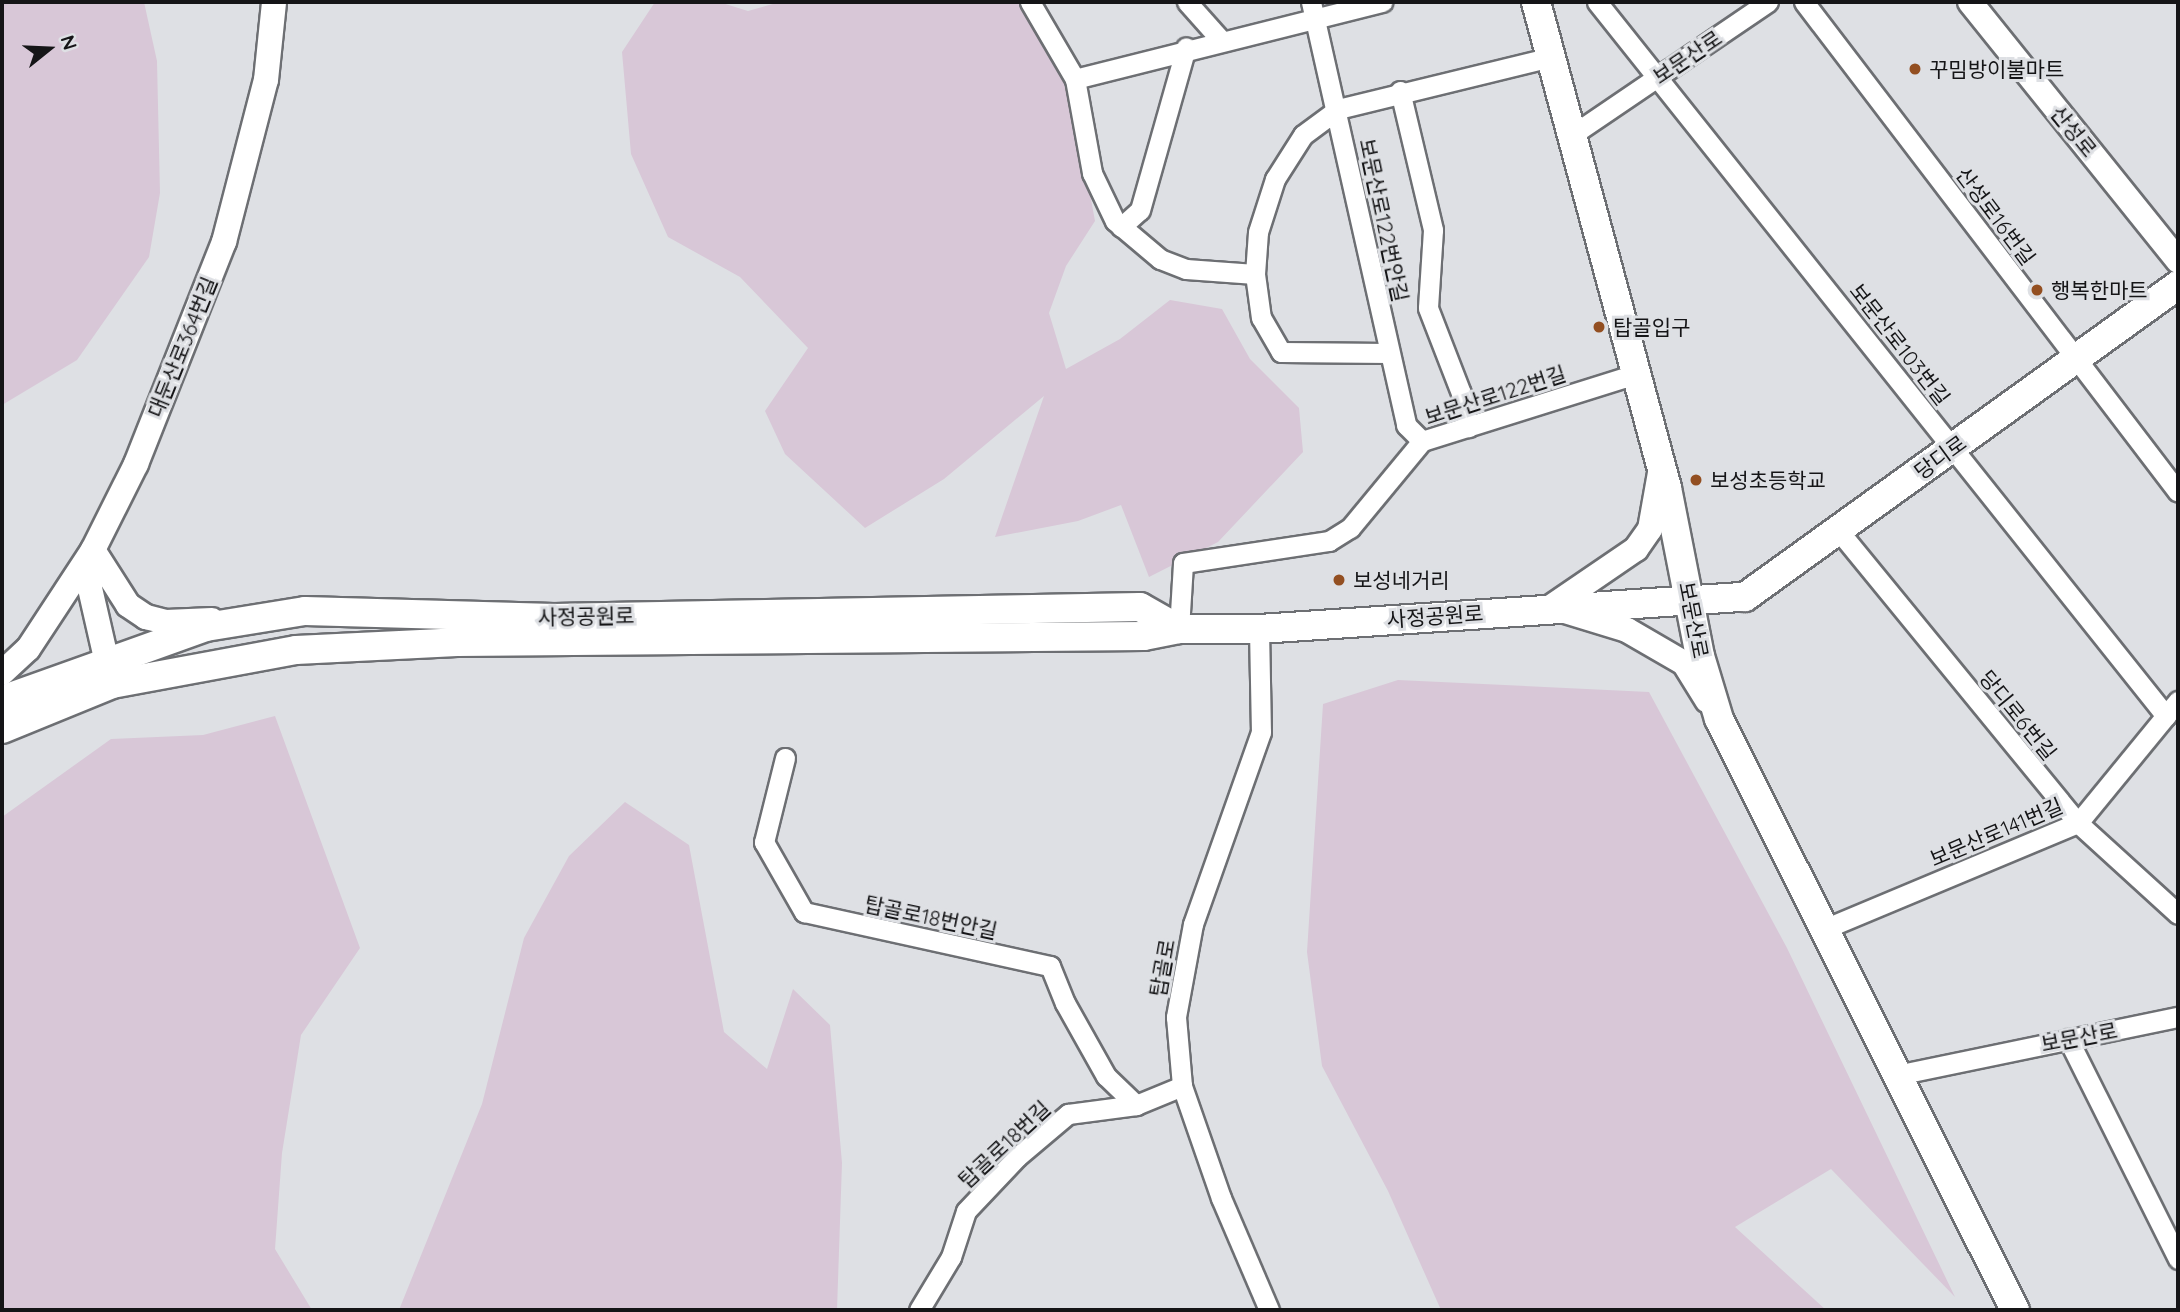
<!DOCTYPE html>
<html>
<head>
<meta charset="utf-8">
<style>
  body { margin:0 }
  #map { position:relative; width:2180px; height:1312px; overflow:hidden; background:#dee0e4; font-family:Quicksand,"Noto Sans KR",sans-serif }
  div>[style] { position:absolute }
  .green>* { inset:0; background:#d8c7d7 }
  .roads { filter:drop-shadow(2px 0 #6d6f73) drop-shadow(-2px 0 #6d6f73) drop-shadow(0 2px #6d6f73) drop-shadow(0 -2px #6d6f73) }
  .minor>* { height:19px; margin:-9.5px; padding:0 9.5px; transform-origin:9.5px; border-radius:9.5px; background:#fff }
  .tertiary>* { height:24px; margin:-12px; padding:0 12px; transform-origin:12px; border-radius:12px; background:#fff }
  .secondary>* { height:28px; margin:-14px; padding:0 14px; transform-origin:14px; border-radius:14px; background:#fff }
  .dots>* { width:19px; height:19px; translate:-50% -50%; box-sizing:border-box; border:4px solid #dee0e4; border-radius:50% }
  span { translate:-50% -50%; white-space:nowrap; text-align:center; line-height:1.15; -webkit-text-stroke:6px #dee0e4; paint-order:stroke }
  .street-label { font-size:21px; color:#151517 }
  .poi-label { font-size:21px; color:#151517 }
  .left { translate:0 -50%; text-align:left }
  .frame { position:absolute; inset:0; border:4px solid #151517; pointer-events:none }
  .north { position:absolute; left:14px; top:14px; width:70px; height:70px; -webkit-text-stroke:5px #dee0e4; paint-order:stroke; rotate:72deg; font-size:19px; font-weight:700; line-height:28px; text-align:center; color:#151517 }
  .north::after { content:''; display:block; margin:auto; width:24px; height:32px; background:#151517; clip-path:polygon(50% 0,100% 100%,50% 72%,0 100%) }
</style>
</head>
<body>
<div id="map">
  <div class="green">
    <div style="clip-path:polygon(2px 2px,144px 2px,157px 61px,160px 193px,149px 257px,77px 360px,2px 405px)"></div>
    <div style="clip-path:polygon(655px 2px,719px 2px,748px 11px,780px 2px,1019px 2px,1070px 86px,1095px 221px,1066px 266px,1049px 313px,1066px 369px,1120px 339px,1170px 300px,1222px 309px,1250px 359px,1299px 408px,1303px 452px,1218px 542px,1149px 577px,1121px 505px,1078px 521px,995px 537px,1044px 396px,944px 479px,865px 528px,785px 454px,765px 411px,808px 348px,740px 277px,668px 237px,631px 154px,622px 52px)"></div>
    <div style="clip-path:polygon(1398px 680px,1649px 692px,1787px 948px,1955px 1297px,1831px 1169px,1735px 1227px,1826px 1310px,1441px 1310px,1388px 1191px,1322px 1066px,1307px 952px,1323px 704px)"></div>
    <div style="clip-path:polygon(275px 716px,360px 948px,301px 1035px,282px 1153px,275px 1249px,312px 1310px,2px 1310px,2px 817px,111px 739px,203px 735px)"></div>
    <div style="clip-path:polygon(625px 802px,689px 845px,724px 1032px,767px 1069px,793px 989px,830px 1025px,842px 1163px,837px 1310px,399px 1310px,482px 1104px,524px 938px,569px 856px)"></div>
  </div>
  <div class="roads">
    <div class="minor">
      <div style="left:1030px;top:2px;width:89px;rotate:59.7deg"></div>
      <div style="left:1075px;top:79px;width:96px;rotate:79.7deg"></div>
      <div style="left:1092px;top:173px;width:53px;rotate:64.4deg"></div>
      <div style="left:1115px;top:221px;width:59px;rotate:40.2deg"></div>
      <div style="left:1160px;top:259px;width:28px;rotate:21deg"></div>
      <div style="left:1186px;top:269px;width:69px;rotate:4.1deg"></div>
      <div style="left:1187px;top:2px;width:50px;rotate:48.3deg"></div>
      <div style="left:1311px;top:2px;width:434px;rotate:77.3deg"></div>
      <div style="left:1406px;top:425px;width:23px;rotate:45deg"></div>
      <div style="left:1597px;top:2px;width:913px;rotate:51.45deg"></div>
      <div style="left:1804px;top:2px;width:616px;rotate:52.65deg"></div>
      <div style="left:1075px;top:79px;width:317px;rotate:-14.1deg"></div>
      <div style="left:1400px;top:91px;width:143px;rotate:76.6deg"></div>
      <div style="left:1433px;top:230px;width:78px;rotate:93.7deg"></div>
      <div style="left:1428px;top:308px;width:91px;rotate:68.8deg"></div>
      <div style="left:1461px;top:393px;width:35px;rotate:78deg"></div>
      <div style="left:1572px;top:135px;width:237px;rotate:-34.2deg"></div>
      <div style="left:1121px;top:227px;width:25px;rotate:-42deg"></div>
      <div style="left:1140px;top:210px;width:169px;rotate:-74.2deg"></div>
      <div style="left:1388px;top:353px;width:107px;rotate:-179.5deg"></div>
      <div style="left:1281px;top:352px;width:39px;rotate:-120deg"></div>
      <div style="left:1261px;top:318px;width:44px;rotate:-97.8deg"></div>
      <div style="left:1255px;top:274px;width:42px;rotate:-85.9deg"></div>
      <div style="left:1258px;top:232px;width:56px;rotate:-72.2deg"></div>
      <div style="left:1275px;top:179px;width:52px;rotate:-57.5deg"></div>
      <div style="left:1303px;top:135px;width:44px;rotate:-36.6deg"></div>
      <div style="left:1338px;top:109px;width:219px;rotate:-13.7deg"></div>
      <div style="left:1838px;top:530px;width:379px;rotate:50.7deg"></div>
      <div style="left:2078px;top:823px;width:135px;rotate:42.3deg"></div>
      <div style="left:1179px;top:629px;width:66px;rotate:-86.5deg"></div>
      <div style="left:1183px;top:563px;width:148px;rotate:-8.6deg"></div>
      <div style="left:1329px;top:541px;width:25px;rotate:-32deg"></div>
      <div style="left:1350px;top:528px;width:113px;rotate:-50.4deg"></div>
      <div style="left:1422px;top:441px;width:224px;rotate:-17.4deg"></div>
      <div style="left:1259px;top:629px;width:103px;rotate:88.9deg"></div>
      <div style="left:1261px;top:732px;width:204px;rotate:109.5deg"></div>
      <div style="left:1193px;top:924px;width:95px;rotate:100.4deg"></div>
      <div style="left:1176px;top:1017px;width:69px;rotate:85deg"></div>
      <div style="left:1182px;top:1086px;width:119px;rotate:70.8deg"></div>
      <div style="left:1221px;top:1198px;width:122px;rotate:66.8deg"></div>
      <div style="left:785px;top:758px;width:87px;rotate:104deg"></div>
      <div style="left:764px;top:842px;width:81px;rotate:60.3deg"></div>
      <div style="left:804px;top:912px;width:252px;rotate:12.4deg"></div>
      <div style="left:1050px;top:966px;width:40px;rotate:68deg"></div>
      <div style="left:1065px;top:1003px;width:84px;rotate:60.7deg"></div>
      <div style="left:1106px;top:1076px;width:42px;rotate:44deg"></div>
      <div style="left:1824px;top:929px;width:275px;rotate:-22.7deg"></div>
      <div style="left:2078px;top:823px;width:158px;rotate:-50.7deg"></div>
      <div style="left:2068px;top:1039px;width:246px;rotate:63.4deg"></div>
      <div style="left:1897px;top:1075px;width:287px;rotate:-11.7deg"></div>
      <div style="left:919px;top:1310px;width:62px;rotate:-58.9deg"></div>
      <div style="left:951px;top:1257px;width:48px;rotate:-71.9deg"></div>
      <div style="left:966px;top:1211px;width:74px;rotate:-46.6deg"></div>
      <div style="left:1017px;top:1157px;width:67px;rotate:-40.1deg"></div>
      <div style="left:1068px;top:1114px;width:69px;rotate:-7.5deg"></div>
      <div style="left:1136px;top:1105px;width:50px;rotate:-22.4deg"></div>
    </div>
    <div class="tertiary">
      <div style="left:1970px;top:2px;width:332px;rotate:51.2deg"></div>
      <div style="left:1551px;top:607px;width:103px;rotate:-34.3deg"></div>
      <div style="left:1636px;top:549px;width:24px;rotate:-55deg"></div>
      <div style="left:1650px;top:529px;width:63px;rotate:-79.9deg"></div>
      <div style="left:1565px;top:611px;width:65px;rotate:17deg"></div>
      <div style="left:1627px;top:630px;width:66px;rotate:30.1deg"></div>
      <div style="left:1684px;top:663px;width:44px;rotate:58.1deg"></div>
      <div style="left:2px;top:673px;width:35px;rotate:-43deg"></div>
      <div style="left:28px;top:649px;width:118px;rotate:-56.7deg"></div>
      <div style="left:93px;top:550px;width:65px;rotate:57.5deg"></div>
      <div style="left:128px;top:605px;width:22px;rotate:34deg"></div>
      <div style="left:146px;top:617px;width:21px;rotate:14deg"></div>
      <div style="left:166px;top:622px;width:46px;rotate:-2.5deg"></div>
      <div style="left:111px;top:680px;width:94px;rotate:-102.9deg"></div>
      <div style="left:90px;top:588px;width:38px;rotate:-85deg"></div>
      <div style="left:93px;top:550px;width:96px;rotate:-63.4deg"></div>
      <div style="left:136px;top:464px;width:239px;rotate:-68.4deg"></div>
      <div style="left:224px;top:242px;width:167px;rotate:-75.5deg"></div>
      <div style="left:266px;top:80px;width:78px;rotate:-84.1deg"></div>
    </div>
    <div class="secondary">
      <div style="left:1536px;top:2px;width:503px;rotate:74.91deg"></div>
      <div style="left:1667px;top:488px;width:171px;rotate:78.9deg"></div>
      <div style="left:1700px;top:656px;width:66px;rotate:73.2deg"></div>
      <div style="left:1719px;top:719px;width:661px;rotate:63.4deg"></div>
      <div style="left:2px;top:700px;width:217px;rotate:-19.7deg"></div>
      <div style="left:206px;top:627px;width:100px;rotate:-9.2deg"></div>
      <div style="left:305px;top:611px;width:249px;rotate:1.6deg"></div>
      <div style="left:554px;top:618px;width:586px;rotate:-1.08deg"></div>
      <div style="left:1140px;top:607px;width:45px;rotate:29.4deg"></div>
      <div style="left:2px;top:729px;width:119px;rotate:-22.2deg"></div>
      <div style="left:112px;top:684px;width:187px;rotate:-10.5deg"></div>
      <div style="left:296px;top:650px;width:161px;rotate:-2.8deg"></div>
      <div style="left:457px;top:642px;width:687px;rotate:-0.5deg"></div>
      <div style="left:1144px;top:636px;width:36px;rotate:-11deg"></div>
      <div style="left:1179px;top:629px;width:80px"></div>
      <div style="left:1259px;top:629px;width:487px;rotate:-3.8deg"></div>
      <div style="left:1745px;top:597px;width:534px;rotate:-35.77deg"></div>
    </div>
  </div>
  <div class="dots">
    <div style="left:1915px;top:69px;background:#934f21"></div>
    <div style="left:2037px;top:290px;background:#934f21"></div>
    <div style="left:1599px;top:327px;background:#934f21"></div>
    <div style="left:1696px;top:480px;background:#934f21"></div>
    <div style="left:1339px;top:580px;background:#934f21"></div>
  </div>
  <div class="street-label">
    <span style="left:1687px;top:57px;rotate:-34deg">보문산로</span>
    <span style="left:2074px;top:131px;rotate:51deg">산성로</span>
    <span style="left:1996px;top:216px;rotate:53deg">산성로16번길</span>
    <span style="left:1384px;top:220px;rotate:78deg">보문산로122번안길</span>
    <span style="left:1900px;top:344px;rotate:52deg">보문산로103번길</span>
    <span style="left:182px;top:347px;rotate:-68deg">대둔산로364번길</span>
    <span style="left:1495px;top:395px;rotate:-18deg">보문산로122번길</span>
    <span style="left:1940px;top:457px;rotate:-36deg">당디로</span>
    <span style="left:586px;top:616px;rotate:-1deg">사정공원로</span>
    <span style="left:1435px;top:616px;rotate:-4deg">사정공원로</span>
    <span style="left:1694px;top:620px;rotate:79deg">보문산로</span>
    <span style="left:2018px;top:715px;rotate:51deg">당디로6번길</span>
    <span style="left:1996px;top:832px;rotate:-23deg">보문산로141번길</span>
    <span style="left:931px;top:917px;rotate:12deg">탑골로18번안길</span>
    <span style="left:1162px;top:968px;rotate:-80deg">탑골로</span>
    <span style="left:2079px;top:1037px;rotate:-11deg">보문산로</span>
    <span style="left:1004px;top:1144px;rotate:-43deg">탑골로18번길</span>
  </div>
  <div class="poi-label">
    <span class="left" style="left:1929px;top:69px">꾸밈방이불마트</span>
    <span class="left" style="left:2051px;top:290px">행복한마트</span>
    <span class="left" style="left:1613px;top:327px">탑골입구</span>
    <span class="left" style="left:1710px;top:480px">보성초등학교</span>
    <span class="left" style="left:1353px;top:580px">보성네거리</span>
  </div>
  <div class="frame"></div>
  <div class="north">N</div>
</div>
</body>
</html>
